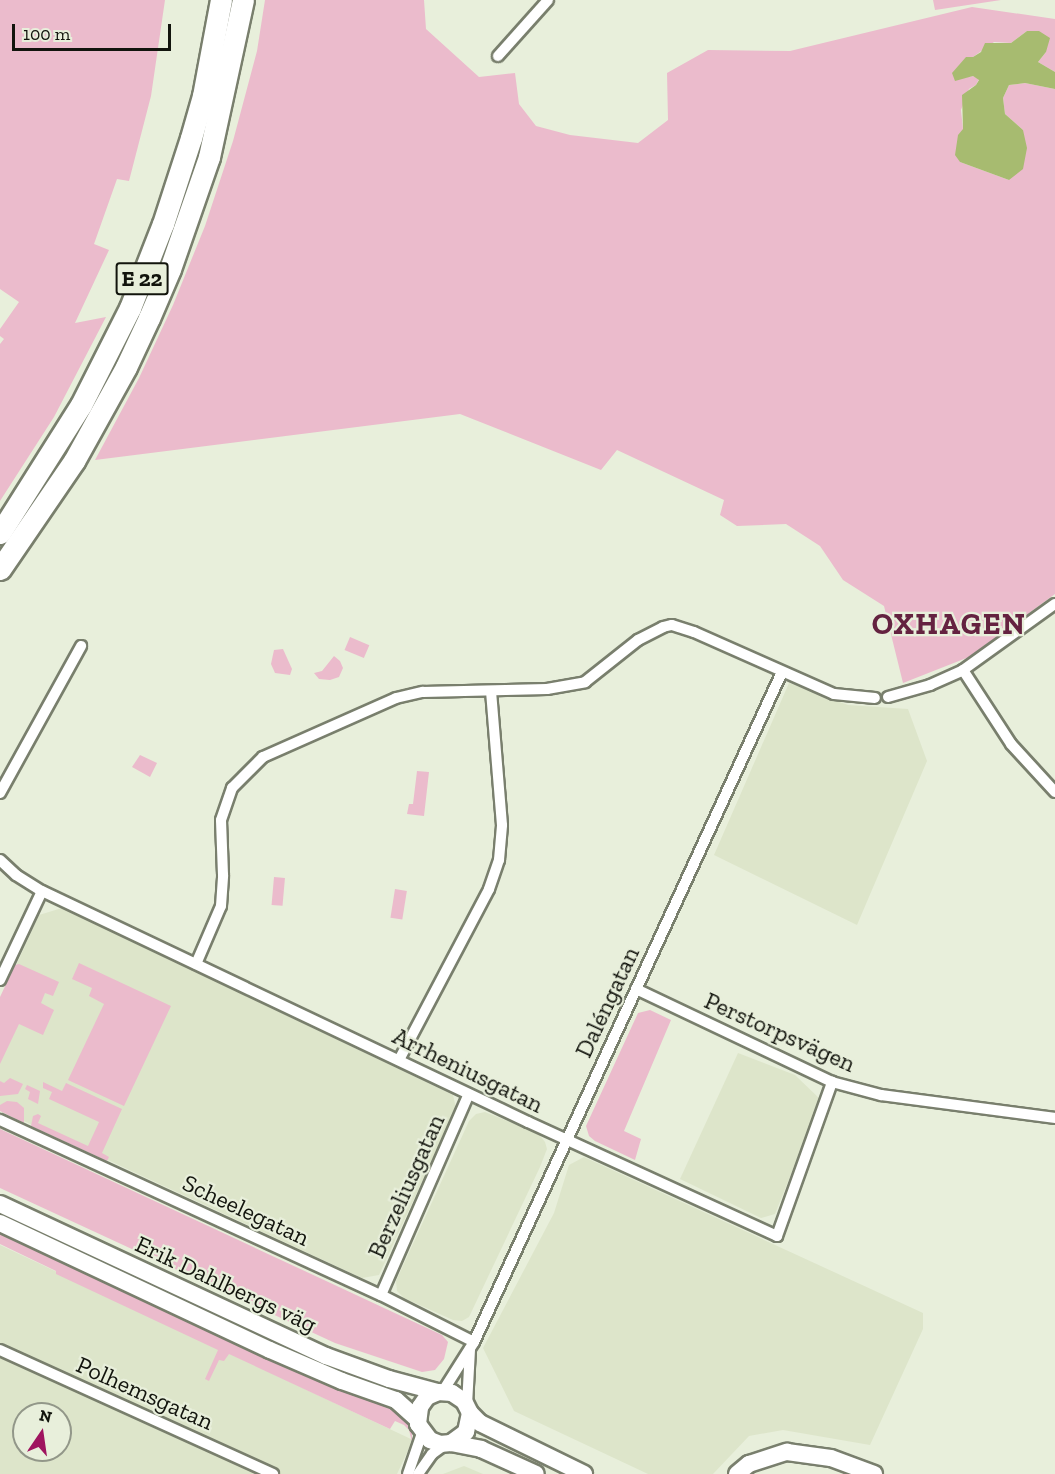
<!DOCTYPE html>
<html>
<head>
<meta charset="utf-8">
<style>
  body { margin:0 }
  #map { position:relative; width:1055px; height:1474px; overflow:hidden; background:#e8efdb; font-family:"Zilla Slab",serif }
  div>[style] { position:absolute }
  .built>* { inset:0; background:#dde5ca }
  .green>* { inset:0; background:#ebbbcc; transform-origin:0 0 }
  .water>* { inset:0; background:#a7bb70 }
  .roads { filter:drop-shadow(2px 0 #797f6d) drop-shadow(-2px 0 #797f6d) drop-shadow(0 2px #797f6d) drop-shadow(0 -2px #797f6d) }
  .street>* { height:10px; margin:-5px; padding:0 5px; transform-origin:5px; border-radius:5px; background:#fff }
  .secondary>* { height:16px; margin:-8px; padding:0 8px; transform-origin:8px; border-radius:8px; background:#fff }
  .highway>* { height:21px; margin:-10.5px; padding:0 10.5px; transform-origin:10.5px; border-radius:10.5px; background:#fff }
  span { translate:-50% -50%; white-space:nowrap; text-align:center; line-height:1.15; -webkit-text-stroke:4.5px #e8efdb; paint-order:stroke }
  .shield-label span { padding:2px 4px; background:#e8efdb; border:2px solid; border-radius:4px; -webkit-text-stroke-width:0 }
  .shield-label { font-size:22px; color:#12140d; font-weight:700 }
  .street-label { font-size:24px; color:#12140d }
  .district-label { font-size:30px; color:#642240; font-weight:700; letter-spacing:1.5px }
  .north { position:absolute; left:12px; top:1402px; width:60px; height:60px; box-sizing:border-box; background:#e8efdb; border:2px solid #929789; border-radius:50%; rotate:13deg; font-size:16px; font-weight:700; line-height:24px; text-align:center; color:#12140d }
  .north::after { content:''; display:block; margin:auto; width:21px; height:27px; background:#9f145f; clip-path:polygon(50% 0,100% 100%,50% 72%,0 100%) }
  .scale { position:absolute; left:12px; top:24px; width:159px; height:27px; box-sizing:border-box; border:3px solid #12140d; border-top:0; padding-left:8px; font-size:18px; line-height:21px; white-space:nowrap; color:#12140d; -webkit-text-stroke:4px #e8efdb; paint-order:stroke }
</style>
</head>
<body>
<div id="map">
  <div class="built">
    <div style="clip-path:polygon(789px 683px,848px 705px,908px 709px,927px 761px,857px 925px,714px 855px)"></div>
    <div style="clip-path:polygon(62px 908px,453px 1095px,456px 1108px,379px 1275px,362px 1278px,0 1110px,0 1001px,39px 915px)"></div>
    <div style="clip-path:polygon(738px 1053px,795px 1075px,821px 1100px,775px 1214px,761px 1218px,680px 1179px)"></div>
    <div style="clip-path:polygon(485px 1112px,538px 1133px,545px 1142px,547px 1149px,540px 1167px,469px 1317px,462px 1321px,453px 1320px,404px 1298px,397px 1291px,396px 1281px,469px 1121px,476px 1114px)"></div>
    <div style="clip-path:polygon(584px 1157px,923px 1313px,923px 1329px,870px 1445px,783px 1430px,749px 1436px,713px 1474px,648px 1474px,514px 1411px,483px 1348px,554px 1213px,569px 1165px)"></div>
    <div style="clip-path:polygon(evenodd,0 1245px,413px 1440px,397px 1474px,0 1474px,0 1245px,24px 1414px,60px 1414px,60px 1450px,24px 1450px,24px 1414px)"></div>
    <div style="clip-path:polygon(464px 1466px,483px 1474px,443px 1474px)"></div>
  </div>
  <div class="green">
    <div style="clip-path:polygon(0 0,165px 0,151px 96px,129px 181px,117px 179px,94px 244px,109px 250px,75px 323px,106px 317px,54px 417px,0 501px,0 344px,4px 339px,0 336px,0 329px,19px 302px,0 289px)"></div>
    <div style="clip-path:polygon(265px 0,424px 0,426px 29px,479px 77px,515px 73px,519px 104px,536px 126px,570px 135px,638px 143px,668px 120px,667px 73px,708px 50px,790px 51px,972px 7px,1055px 19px,1055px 72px,1038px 62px,1046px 52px,1027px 31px,1011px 43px,994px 42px,973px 57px,962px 78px,973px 76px,979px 79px,976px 85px,969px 89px,961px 110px,963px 129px,960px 162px,1009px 180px,1023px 130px,1005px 114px,1003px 98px,1009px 85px,1025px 83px,1055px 89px,1055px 594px,969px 657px,903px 683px,884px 606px,843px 580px,820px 546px,786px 524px,737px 526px,720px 515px,724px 500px,617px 450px,601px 470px,460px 414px,95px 460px,139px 378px,173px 305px,205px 226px,233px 141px,257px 51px)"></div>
    <div style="clip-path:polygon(933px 0,1001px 0,935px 10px)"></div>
    <div style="left:350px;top:637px;width:21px;height:14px;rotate:23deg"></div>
    <div style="clip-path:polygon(283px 649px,292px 669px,290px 675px,275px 673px,271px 664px,274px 650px)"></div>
    <div style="clip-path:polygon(334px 656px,340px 661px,343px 668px,339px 677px,330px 680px,319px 679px,314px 673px,322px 671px)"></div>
    <div style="clip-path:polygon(140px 755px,157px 763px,150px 777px,132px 767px)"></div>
    <div style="clip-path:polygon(417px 771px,429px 772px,424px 816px,407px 814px,409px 804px,413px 804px)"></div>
    <div style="left:274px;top:877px;width:11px;height:28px;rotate:5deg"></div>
    <div style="left:395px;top:889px;width:12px;height:29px;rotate:9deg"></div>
    <div style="clip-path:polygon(79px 963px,171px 1006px,124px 1106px,68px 1080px,104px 1004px,89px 996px,92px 988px,72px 979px)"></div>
    <div style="clip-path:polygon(19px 964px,59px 982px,53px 996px,45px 993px,41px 1003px,54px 1010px,43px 1035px,19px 1024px,0 1064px,0 997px,15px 965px)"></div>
    <div style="clip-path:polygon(650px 1010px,671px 1020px,624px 1131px,641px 1139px,635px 1160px,595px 1141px,589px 1136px,586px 1126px,638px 1013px)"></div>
    <div style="clip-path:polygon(10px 1078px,23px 1084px,18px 1094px,0 1096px,0 1081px,4px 1083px)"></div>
    <div style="clip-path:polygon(43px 1082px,62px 1091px,66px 1083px,122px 1109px,102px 1153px,109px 1157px,107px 1161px,31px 1126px,33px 1116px,38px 1114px,41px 1116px,38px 1123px,88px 1146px,99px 1122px,49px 1099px,52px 1092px,43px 1088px)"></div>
    <div style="clip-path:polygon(27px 1085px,40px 1091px,38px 1104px,28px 1099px,30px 1092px,25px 1089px)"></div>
    <div style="clip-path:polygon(7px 1101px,17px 1102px,24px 1108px,24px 1123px,0 1111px,0 1105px)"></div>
    <div style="clip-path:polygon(0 1129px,442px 1335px,448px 1342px,444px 1359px,435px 1370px,422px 1372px,335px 1343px,0 1188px)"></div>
    <div style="clip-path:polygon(0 1230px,389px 1404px,408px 1421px,412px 1432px,412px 1442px,409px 1430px,404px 1425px,395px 1421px,390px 1429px,229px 1354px,224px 1361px,219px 1360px,209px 1381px,205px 1379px,218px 1350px,56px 1274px,56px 1271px,0 1244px)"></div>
  </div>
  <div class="water">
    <div style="clip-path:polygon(1027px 31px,1039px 31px,1050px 38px,1046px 52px,1038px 62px,1055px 72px,1055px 89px,1025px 83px,1009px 85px,1003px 98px,1005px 114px,1023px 130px,1027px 148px,1023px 169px,1009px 180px,960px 162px,955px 155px,958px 135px,963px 129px,962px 95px,976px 85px,979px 80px,973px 76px,955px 81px,952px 73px,966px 57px,973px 57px,981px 52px,985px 43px,1011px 43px)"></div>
  </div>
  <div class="roads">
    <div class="street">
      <div style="left:498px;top:56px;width:75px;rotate:-48.2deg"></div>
      <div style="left:963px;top:670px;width:88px;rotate:57deg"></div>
      <div style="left:1011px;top:744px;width:65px;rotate:47.5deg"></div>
      <div style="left:888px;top:697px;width:44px;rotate:-15.9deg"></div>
      <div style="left:930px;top:685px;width:36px;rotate:-24deg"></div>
      <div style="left:963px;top:670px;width:113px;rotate:-35.7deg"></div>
      <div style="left:0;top:793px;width:168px;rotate:-61.1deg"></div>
      <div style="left:0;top:860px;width:22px;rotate:43deg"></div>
      <div style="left:16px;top:875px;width:31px;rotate:32deg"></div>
      <div style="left:42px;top:891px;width:538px;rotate:25.42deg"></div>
      <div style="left:528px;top:1122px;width:274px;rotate:24.6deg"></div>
      <div style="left:777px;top:1236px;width:164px;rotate:-70.3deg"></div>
      <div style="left:196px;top:964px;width:63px;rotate:-66.7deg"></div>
      <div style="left:221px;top:906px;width:31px;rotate:-86deg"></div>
      <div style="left:223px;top:875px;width:55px;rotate:-92.1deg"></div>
      <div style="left:221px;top:820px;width:34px;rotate:-71deg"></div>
      <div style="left:232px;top:788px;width:44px;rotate:-45deg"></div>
      <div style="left:263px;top:757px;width:145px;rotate:-23.9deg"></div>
      <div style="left:396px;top:698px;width:28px;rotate:-13deg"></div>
      <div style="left:423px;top:692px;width:124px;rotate:-1.4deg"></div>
      <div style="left:547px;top:689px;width:39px;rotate:-10deg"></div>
      <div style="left:585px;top:682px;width:68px;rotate:-38.4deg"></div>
      <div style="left:638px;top:640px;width:28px;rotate:-27deg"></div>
      <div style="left:663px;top:627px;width:9px;rotate:-13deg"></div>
      <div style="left:672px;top:625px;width:23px;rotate:18deg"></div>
      <div style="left:694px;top:632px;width:153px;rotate:23.9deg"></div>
      <div style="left:834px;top:694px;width:41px;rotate:5.6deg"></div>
      <div style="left:0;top:980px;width:98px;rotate:-64.7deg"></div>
      <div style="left:636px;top:989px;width:217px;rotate:25.4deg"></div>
      <div style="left:832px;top:1082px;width:51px;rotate:14.9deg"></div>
      <div style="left:881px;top:1095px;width:176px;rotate:7.5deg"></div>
      <div style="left:399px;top:1060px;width:193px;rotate:-62.2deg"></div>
      <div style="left:489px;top:889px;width:31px;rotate:-71deg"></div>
      <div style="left:499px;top:860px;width:35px;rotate:-85deg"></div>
      <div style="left:502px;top:825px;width:134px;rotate:-94.7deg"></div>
      <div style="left:0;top:1120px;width:419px;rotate:24.7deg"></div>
      <div style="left:381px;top:1295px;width:104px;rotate:26.8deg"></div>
      <div style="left:381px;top:1295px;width:219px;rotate:-66.4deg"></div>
      <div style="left:0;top:1350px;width:300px;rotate:24.4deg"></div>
      <div style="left:443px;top:1391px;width:58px;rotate:-57.7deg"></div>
      <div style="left:474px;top:1342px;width:737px;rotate:-65.31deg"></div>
      <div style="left:467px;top:1405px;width:56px;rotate:-86.9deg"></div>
      <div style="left:408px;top:1474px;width:43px;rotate:-71.1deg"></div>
      <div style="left:418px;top:1474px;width:24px;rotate:-55deg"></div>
      <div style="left:432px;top:1454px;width:17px;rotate:-36deg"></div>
    </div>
    <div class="secondary">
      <div style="left:0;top:1204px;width:360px;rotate:25deg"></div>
      <div style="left:326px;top:1356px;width:67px;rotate:20.1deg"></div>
      <div style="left:389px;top:1379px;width:51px;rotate:14.9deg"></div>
      <div style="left:0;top:1223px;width:298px;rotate:25.2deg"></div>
      <div style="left:270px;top:1350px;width:78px;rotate:23.3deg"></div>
      <div style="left:342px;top:1381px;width:57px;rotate:19.4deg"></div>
      <div style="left:396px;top:1400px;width:28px;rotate:42deg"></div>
      <div style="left:470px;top:1413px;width:19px;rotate:102deg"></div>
      <div style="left:466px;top:1432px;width:19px;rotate:144deg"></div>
      <div style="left:451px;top:1443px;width:11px;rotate:175deg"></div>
      <div style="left:440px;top:1444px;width:11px;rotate:-158deg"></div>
      <div style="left:430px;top:1440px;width:20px;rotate:-127deg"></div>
      <div style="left:418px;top:1424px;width:17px;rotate:-83deg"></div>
      <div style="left:420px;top:1407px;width:12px;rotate:-55deg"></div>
      <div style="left:427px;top:1397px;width:12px;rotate:-24deg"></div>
      <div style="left:438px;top:1392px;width:14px;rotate:4deg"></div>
      <div style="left:452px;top:1393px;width:14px;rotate:34deg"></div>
      <div style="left:464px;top:1401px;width:13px;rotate:63deg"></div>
      <div style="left:470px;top:1413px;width:14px;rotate:45deg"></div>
      <div style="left:480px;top:1423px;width:116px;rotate:26.1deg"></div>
      <div style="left:451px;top:1443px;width:31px;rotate:11deg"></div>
      <div style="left:481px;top:1449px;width:60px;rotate:24.4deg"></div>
      <div style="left:737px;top:1474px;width:16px;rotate:-40deg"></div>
      <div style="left:749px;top:1464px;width:40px;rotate:-18deg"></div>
      <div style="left:787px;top:1452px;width:44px;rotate:7.8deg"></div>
      <div style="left:831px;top:1458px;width:46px;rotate:20.4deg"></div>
    </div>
    <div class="highway">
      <div style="left:0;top:533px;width:151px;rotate:-57.7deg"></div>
      <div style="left:81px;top:405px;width:109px;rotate:-63.2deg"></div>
      <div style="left:130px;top:308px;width:90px;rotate:-68.6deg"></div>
      <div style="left:163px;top:224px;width:90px;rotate:-72deg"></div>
      <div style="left:191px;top:138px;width:44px;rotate:-74.1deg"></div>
      <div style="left:203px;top:96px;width:98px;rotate:-79.4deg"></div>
      <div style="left:0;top:569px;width:131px;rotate:-55.6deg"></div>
      <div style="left:74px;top:461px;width:107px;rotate:-61deg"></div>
      <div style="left:126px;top:367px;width:54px;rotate:-64.9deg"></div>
      <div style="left:149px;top:318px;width:53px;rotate:-66.8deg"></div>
      <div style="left:170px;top:269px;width:119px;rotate:-70.8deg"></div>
      <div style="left:209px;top:157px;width:161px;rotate:-77.8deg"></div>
    </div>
  </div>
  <div class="shield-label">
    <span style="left:142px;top:279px">E 22</span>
  </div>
  <div class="street-label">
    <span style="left:607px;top:1002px;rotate:-65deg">Daléngatan</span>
    <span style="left:780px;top:1032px;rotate:24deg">Perstorpsvägen</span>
    <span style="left:468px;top:1070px;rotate:26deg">Arrheniusgatan</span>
    <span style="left:406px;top:1186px;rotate:-66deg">Berzeliusgatan</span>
    <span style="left:246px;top:1210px;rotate:25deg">Scheelegatan</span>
    <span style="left:226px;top:1284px;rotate:25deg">Erik Dahlbergs väg</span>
    <span style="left:145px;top:1393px;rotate:24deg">Polhemsgatan</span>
  </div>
  <div class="district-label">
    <span style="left:949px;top:624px">OXHAGEN</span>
  </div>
  <div class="north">N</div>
  <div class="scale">100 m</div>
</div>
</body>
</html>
